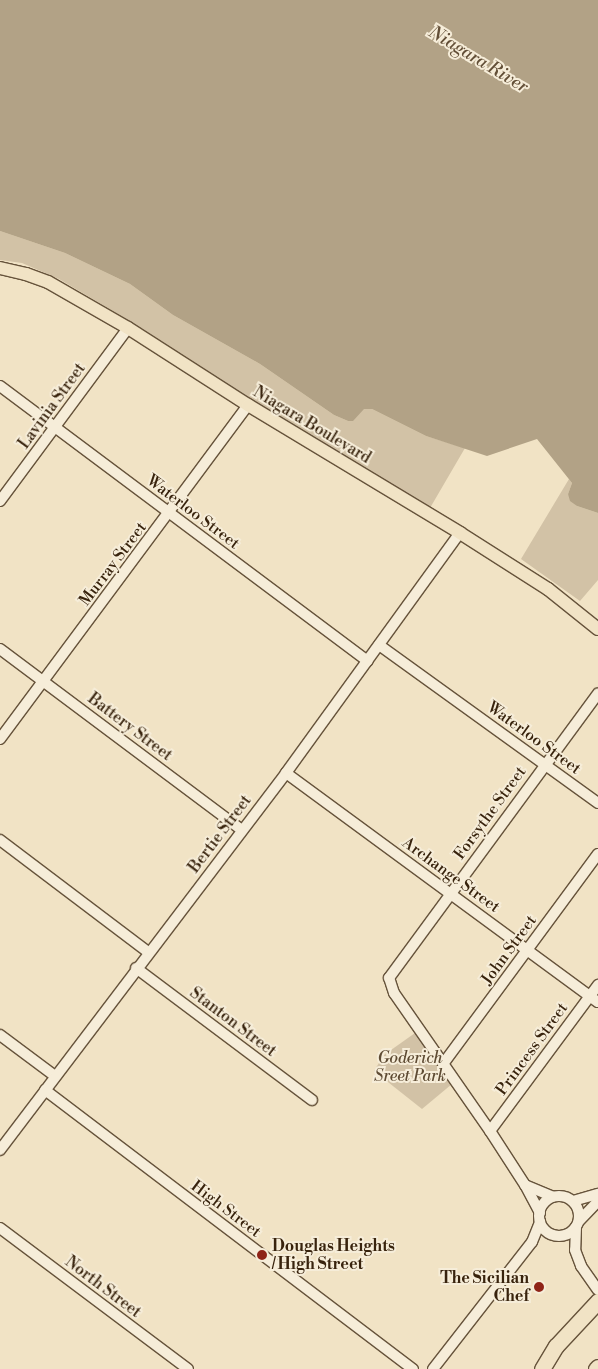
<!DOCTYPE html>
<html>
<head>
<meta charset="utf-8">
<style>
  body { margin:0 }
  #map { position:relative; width:598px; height:1369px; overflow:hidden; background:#f1e3c5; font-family:"Libre Bodoni",serif }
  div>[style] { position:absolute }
  .green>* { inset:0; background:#d2c2a6 }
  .water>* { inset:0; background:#b2a286 }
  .roads { filter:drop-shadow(1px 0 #66533b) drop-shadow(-1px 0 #66533b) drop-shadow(0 1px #66533b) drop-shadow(0 -1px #66533b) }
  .minor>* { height:10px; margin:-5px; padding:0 5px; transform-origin:5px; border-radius:5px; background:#f6edd9 }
  .minor>.ring { margin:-5px; padding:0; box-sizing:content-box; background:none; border:10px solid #f6edd9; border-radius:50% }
  .major>* { height:12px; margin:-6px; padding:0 6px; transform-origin:6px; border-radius:6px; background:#f1e3c5 }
  .highway>* { height:15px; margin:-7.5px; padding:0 7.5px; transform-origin:7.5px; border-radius:7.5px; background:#f1e3c5 }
  .dots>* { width:14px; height:14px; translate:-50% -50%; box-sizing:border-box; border:2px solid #f6edd9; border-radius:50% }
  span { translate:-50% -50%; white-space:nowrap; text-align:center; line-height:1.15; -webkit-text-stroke:4px #f6edd9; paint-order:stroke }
  .street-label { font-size:16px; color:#38230d }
  .park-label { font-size:16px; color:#5e4b33; font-style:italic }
  .poi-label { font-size:16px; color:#38230d; font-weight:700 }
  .left { translate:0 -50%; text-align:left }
  .right { translate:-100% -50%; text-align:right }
  .water-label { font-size:18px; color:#634f37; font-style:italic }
</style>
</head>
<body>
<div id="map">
  <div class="green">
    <div style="clip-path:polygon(0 231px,65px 253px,130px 284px,173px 315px,260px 364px,334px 415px,348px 421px,363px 409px,372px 409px,426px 436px,465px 448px,430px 508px,241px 397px,123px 317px,59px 279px,22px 263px,0 260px)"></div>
    <div style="clip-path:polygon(569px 479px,572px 483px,568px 494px,577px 506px,598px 513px,598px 580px,580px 601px,521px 559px)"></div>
    <div style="clip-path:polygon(415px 1033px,452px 1084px,422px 1109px,374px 1071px,384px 1055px)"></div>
  </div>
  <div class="water">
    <div style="clip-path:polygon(0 0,598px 0,598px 513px,577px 506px,570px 501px,568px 494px,572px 483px,537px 439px,487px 456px,426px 436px,372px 409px,364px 409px,353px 421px,348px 421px,334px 415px,260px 364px,173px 315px,130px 284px,65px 253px,0 231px)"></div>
  </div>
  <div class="roads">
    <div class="minor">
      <div style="left:0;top:386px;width:459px;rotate:36.8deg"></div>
      <div style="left:0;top:501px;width:215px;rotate:-53.5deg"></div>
      <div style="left:379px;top:645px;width:270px;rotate:35.8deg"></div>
      <div style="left:0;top:649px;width:302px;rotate:36.8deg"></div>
      <div style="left:0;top:739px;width:416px;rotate:-53.4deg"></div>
      <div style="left:286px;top:773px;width:387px;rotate:36.3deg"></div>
      <div style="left:0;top:840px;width:186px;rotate:37.1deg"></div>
      <div style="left:136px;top:968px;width:220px;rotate:36.9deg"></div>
      <div style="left:0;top:1035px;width:69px;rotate:36.7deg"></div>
      <div style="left:443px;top:1064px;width:261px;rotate:-53.6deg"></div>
      <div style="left:45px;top:1090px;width:462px;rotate:37.2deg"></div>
      <div style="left:490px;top:1131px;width:182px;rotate:-53.5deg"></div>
      <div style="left:0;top:1150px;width:473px;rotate:-52.8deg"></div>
      <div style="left:286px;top:773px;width:296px;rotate:-54.1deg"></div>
      <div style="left:525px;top:1185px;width:30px;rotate:23deg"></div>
      <div class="ring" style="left:539px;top:1196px;width:30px;height:30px"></div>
      <div style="left:573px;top:1201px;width:26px;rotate:-16deg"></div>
      <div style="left:540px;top:1213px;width:32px;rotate:-118deg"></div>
      <div style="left:525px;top:1185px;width:64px;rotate:-122.9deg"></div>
      <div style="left:490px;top:1131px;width:168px;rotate:-124.8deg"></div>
      <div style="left:394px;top:993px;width:16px;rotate:-108deg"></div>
      <div style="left:389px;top:978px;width:353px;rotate:-53.7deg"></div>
      <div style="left:579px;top:1221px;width:28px;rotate:-46deg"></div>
      <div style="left:576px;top:1227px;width:23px;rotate:92deg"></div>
      <div style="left:575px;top:1250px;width:17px;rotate:69deg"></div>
      <div style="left:581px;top:1266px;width:29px;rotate:55deg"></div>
      <div style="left:0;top:1228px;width:235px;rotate:36.9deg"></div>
      <div style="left:433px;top:1369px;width:161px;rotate:-52.1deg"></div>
      <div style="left:532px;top:1242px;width:22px;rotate:-68deg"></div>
    </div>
    <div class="major">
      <div style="left:0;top:268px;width:27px;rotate:13deg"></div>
      <div style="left:26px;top:274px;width:23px;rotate:20deg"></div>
      <div style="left:48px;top:282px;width:92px;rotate:29.9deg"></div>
      <div style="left:128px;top:328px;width:143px;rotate:32.7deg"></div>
      <div style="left:248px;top:405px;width:248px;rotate:31.1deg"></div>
      <div style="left:460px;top:533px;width:104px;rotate:32.5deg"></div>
      <div style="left:548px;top:589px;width:64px;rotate:38.7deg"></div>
    </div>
    <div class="highway">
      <div style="left:542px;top:1369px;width:27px;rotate:-59deg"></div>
      <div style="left:556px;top:1346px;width:62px;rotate:-47deg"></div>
      <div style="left:596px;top:1369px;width:3px;rotate:-45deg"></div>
    </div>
  </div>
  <div class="dots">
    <div style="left:262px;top:1255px;background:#8f2418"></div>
    <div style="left:539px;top:1287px;background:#8f2418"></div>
  </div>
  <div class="street-label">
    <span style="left:52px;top:406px;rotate:-54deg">Lavinia Street</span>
    <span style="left:312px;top:425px;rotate:31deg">Niagara Boulevard</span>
    <span style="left:193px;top:512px;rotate:37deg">Waterloo Street</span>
    <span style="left:113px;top:564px;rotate:-53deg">Murray Street</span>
    <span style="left:130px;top:727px;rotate:37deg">Battery Street</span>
    <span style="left:534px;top:738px;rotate:36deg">Waterloo Street</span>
    <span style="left:490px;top:813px;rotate:-54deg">Forsythe Street</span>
    <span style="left:220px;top:834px;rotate:-53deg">Bertie Street</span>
    <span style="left:451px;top:875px;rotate:36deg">Archange Street</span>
    <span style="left:509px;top:950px;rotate:-54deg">John Street</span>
    <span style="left:233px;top:1022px;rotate:37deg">Stanton Street</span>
    <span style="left:532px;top:1049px;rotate:-54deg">Princess Street</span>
    <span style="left:226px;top:1209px;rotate:37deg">High Street</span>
    <span style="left:103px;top:1287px;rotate:37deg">North Street</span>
  </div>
  <div class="park-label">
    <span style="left:410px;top:1067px">Goderich<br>Sreet Park</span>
  </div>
  <div class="poi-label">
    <span class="left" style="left:272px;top:1255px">Douglas Heights<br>/ High Street</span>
    <span class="right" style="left:529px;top:1287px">The Sicilian<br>Chef</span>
  </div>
  <div class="water-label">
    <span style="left:478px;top:60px;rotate:31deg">Niagara River</span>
  </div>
</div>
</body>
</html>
